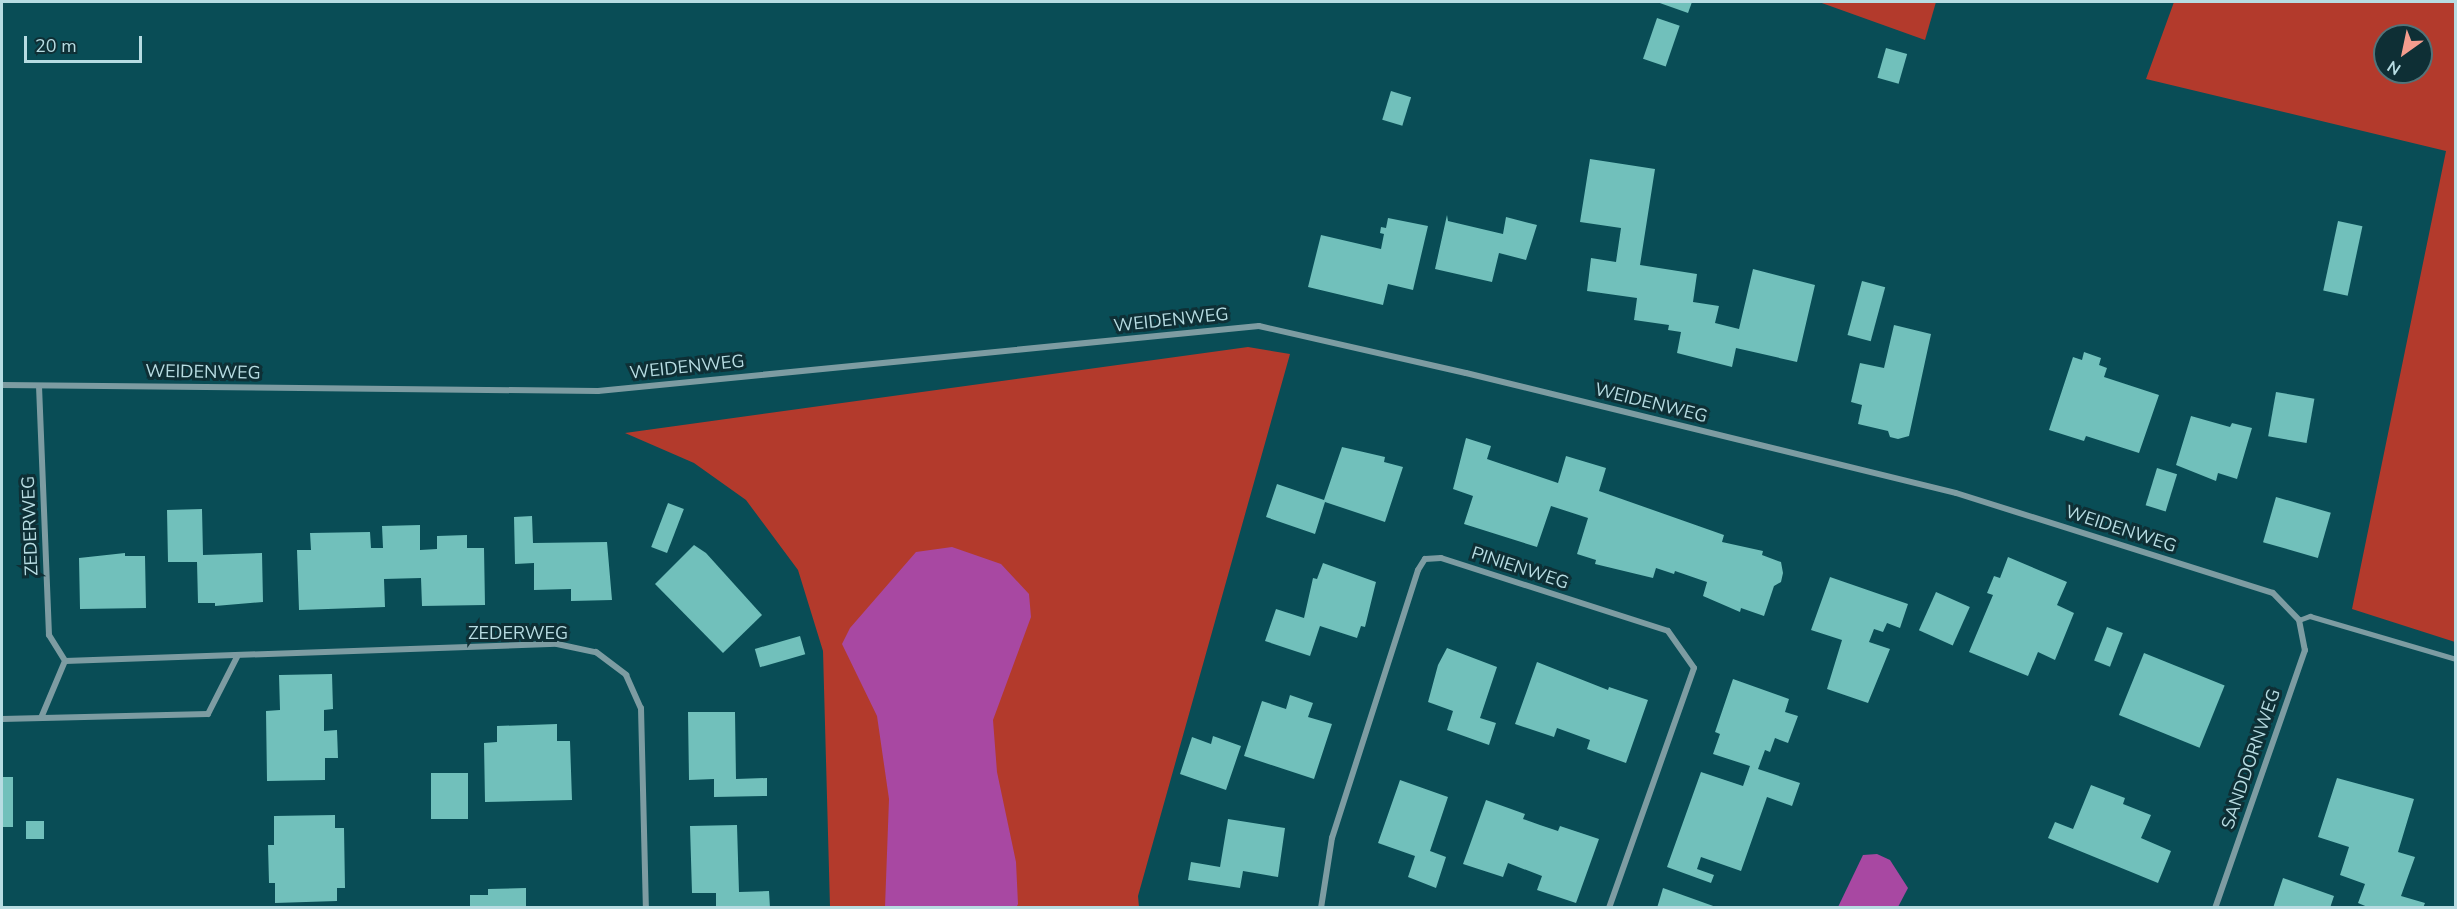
<!DOCTYPE html>
<html>
<head>
<meta charset="utf-8">
<style>
  body { margin:0 }
  #map { position:relative; width:2457px; height:909px; overflow:hidden; background:#094d56; font-family:"Nunito Sans",sans-serif }
  div>[style] { position:absolute }
  .green>* { inset:0; background:#b33a2c }
  .water>* { inset:0; background:#a848a2 }
  .building>* { inset:0; background:#71c0bb; transform-origin:0 0 }
  .service>* { height:4.5px; margin:-2.25px; padding:0 2.25px; transform-origin:2.25px; border-radius:2.25px; background:#7d9ca2 }
  .minor>* { height:6px; margin:-3px; padding:0 3px; transform-origin:3px; border-radius:3px; background:#7d9ca2 }
  span { translate:-50% -50%; white-space:nowrap; text-align:center; line-height:1.15; -webkit-text-stroke:6px #0e2f35; paint-order:stroke }
  .street-label { font-size:18px; color:#b7dce2 }
  .frame { position:absolute; inset:0; border:3px solid #b7dce2; pointer-events:none }
  .north { position:absolute; left:2373px; top:24px; width:60px; height:60px; box-sizing:border-box; background:#0e2f35; border:2px solid #52747a; border-radius:50%; rotate:213deg; font-size:16px; font-weight:700; line-height:24px; text-align:center; color:#b7dce2 }
  .north::after { content:''; display:block; margin:auto; width:21px; height:27px; background:#f59d8e; clip-path:polygon(50% 0,100% 100%,50% 72%,0 100%) }
  .scale { position:absolute; left:24px; top:36px; width:118px; height:27px; box-sizing:border-box; border:3px solid #b7dce2; border-top:0; padding-left:8px; font-size:18px; line-height:21px; white-space:nowrap; color:#b7dce2; -webkit-text-stroke:4px #0e2f35; paint-order:stroke }
</style>
</head>
<body>
<div id="map">
  <div class="green">
    <div style="clip-path:polygon(1819px 2px,1936px 2px,1925px 40px)"></div>
    <div style="clip-path:polygon(evenodd,2174px 2px,2455px 2px,2455px 642px,2352px 609px,2446px 151px,2146px 79px,2174px 2px,2385px 36px,2421px 36px,2421px 72px,2385px 72px,2385px 36px)"></div>
    <div style="clip-path:polygon(1248px 347px,1290px 354px,1138px 896px,1139px 907px,830px 907px,823px 651px,798px 570px,746px 500px,694px 463px,625px 433px)"></div>
  </div>
  <div class="water">
    <div style="clip-path:polygon(952px 547px,1001px 564px,1029px 594px,1031px 617px,993px 720px,997px 772px,1016px 862px,1018px 904px,1016px 908px,885px 907px,889px 799px,877px 716px,842px 644px,850px 628px,916px 552px)"></div>
    <div style="clip-path:polygon(1877px 854px,1890px 860px,1908px 888px,1898px 907px,1838px 907px,1863px 855px)"></div>
  </div>
  <div class="building">
    <div style="clip-path:polygon(1657px 2px,1692px 2px,1688px 13px)"></div>
    <div style="left:1657px;top:18px;width:24px;height:43px;rotate:19deg"></div>
    <div style="left:1886px;top:48px;width:22px;height:31px;rotate:16deg"></div>
    <div style="left:1391px;top:91px;width:21px;height:30px;rotate:17deg"></div>
    <div style="clip-path:polygon(1590px 159px,1655px 169px,1640px 265px,1697px 274px,1693px 302px,1719px 306px,1715px 323px,1739px 329px,1753px 269px,1815px 285px,1797px 362px,1736px 348px,1732px 367px,1677px 353px,1681px 332px,1668px 330px,1669px 325px,1634px 320px,1637px 298px,1587px 291px,1591px 258px,1616px 262px,1621px 228px,1580px 222px)"></div>
    <div style="clip-path:polygon(1447px 215px,1448px 221px,1503px 234px,1506px 217px,1537px 225px,1526px 260px,1499px 253px,1492px 282px,1435px 269px)"></div>
    <div style="clip-path:polygon(1388px 218px,1428px 226px,1413px 290px,1388px 284px,1383px 305px,1308px 287px,1321px 235px,1381px 249px,1384px 234px,1380px 233px,1381px 227px,1386px 228px)"></div>
    <div style="left:2338px;top:221px;width:25px;height:71px;rotate:12deg"></div>
    <div style="left:1862px;top:281px;width:24px;height:56px;rotate:15deg"></div>
    <div style="clip-path:polygon(1894px 325px,1931px 334px,1909px 436px,1898px 439px,1890px 437px,1888px 431px,1858px 424px,1862px 405px,1851px 402px,1860px 363px,1884px 368px)"></div>
    <div style="clip-path:polygon(2084px 352px,2101px 358px,2099px 365px,2107px 368px,2104px 377px,2159px 395px,2139px 453px,2086px 436px,2084px 441px,2049px 430px,2073px 357px,2082px 360px)"></div>
    <div style="left:2276px;top:392px;width:39px;height:45px;rotate:10deg"></div>
    <div style="clip-path:polygon(2191px 416px,2230px 427px,2232px 423px,2252px 428px,2237px 479px,2218px 473px,2216px 481px,2176px 465px)"></div>
    <div style="clip-path:polygon(1466px 438px,1491px 446px,1487px 459px,1558px 483px,1566px 456px,1606px 468px,1599px 491px,1724px 535px,1722px 542px,1763px 551px,1762px 555px,1781px 562px,1783px 573px,1781px 582px,1774px 586px,1764px 616px,1741px 608px,1740px 612px,1703px 596px,1707px 582px,1675px 571px,1674px 574px,1656px 568px,1653px 578px,1595px 564px,1596px 560px,1577px 554px,1588px 518px,1551px 506px,1537px 547px,1464px 524px,1473px 496px,1453px 489px)"></div>
    <div style="clip-path:polygon(1342px 447px,1385px 457px,1384px 462px,1403px 467px,1385px 522px,1325px 502px,1315px 534px,1266px 517px,1277px 484px,1324px 500px)"></div>
    <div style="left:2157px;top:468px;width:21px;height:39px;rotate:17deg"></div>
    <div style="left:2276px;top:497px;width:57px;height:47px;rotate:16deg"></div>
    <div style="left:668px;top:503px;width:17px;height:47px;rotate:21deg"></div>
    <div style="clip-path:polygon(202px 509px,203px 555px,262px 553px,263px 602px,215px 606px,215px 603px,198px 603px,197px 562px,168px 562px,167px 510px)"></div>
    <div style="clip-path:polygon(532px 516px,533px 543px,607px 542px,612px 600px,571px 601px,571px 589px,534px 590px,534px 563px,515px 564px,514px 517px)"></div>
    <div style="clip-path:polygon(420px 525px,420px 550px,437px 549px,437px 536px,467px 535px,467px 548px,484px 548px,485px 605px,422px 606px,421px 578px,384px 579px,385px 607px,299px 610px,297px 550px,311px 550px,310px 533px,370px 532px,371px 548px,383px 548px,382px 526px)"></div>
    <div style="clip-path:polygon(694px 545px,706px 553px,762px 615px,723px 653px,655px 584px)"></div>
    <div style="clip-path:polygon(125px 553px,125px 556px,145px 556px,146px 608px,80px 609px,79px 558px)"></div>
    <div style="clip-path:polygon(2008px 557px,2067px 582px,2057px 605px,2074px 613px,2055px 660px,2038px 652px,2028px 676px,1969px 652px,1993px 595px,1987px 593px,1994px 576px,2000px 578px)"></div>
    <div style="clip-path:polygon(1323px 563px,1376px 582px,1365px 627px,1361px 626px,1357px 638px,1320px 626px,1310px 656px,1265px 641px,1276px 609px,1304px 618px,1313px 578px,1317px 579px)"></div>
    <div style="clip-path:polygon(1830px 577px,1908px 604px,1900px 628px,1887px 623px,1883px 632px,1874px 629px,1869px 642px,1890px 649px,1868px 703px,1827px 689px,1842px 640px,1811px 630px)"></div>
    <div style="left:1936px;top:592px;width:37px;height:42px;rotate:24deg"></div>
    <div style="left:2107px;top:627px;width:17px;height:36px;rotate:21deg"></div>
    <div style="left:800px;top:636px;width:19px;height:47px;rotate:74deg"></div>
    <div style="clip-path:polygon(1447px 648px,1497px 667px,1480px 718px,1496px 723px,1489px 745px,1447px 730px,1453px 711px,1428px 702px,1438px 665px)"></div>
    <div style="left:2144px;top:653px;width:87px;height:67px;rotate:22deg"></div>
    <div style="clip-path:polygon(1537px 662px,1608px 690px,1609px 687px,1648px 700px,1626px 763px,1587px 749px,1590px 740px,1557px 728px,1554px 737px,1515px 724px)"></div>
    <div style="clip-path:polygon(332px 674px,333px 709px,324px 710px,324px 731px,337px 730px,338px 758px,325px 758px,325px 780px,267px 781px,266px 711px,280px 710px,279px 675px)"></div>
    <div style="clip-path:polygon(1733px 679px,1789px 699px,1785px 712px,1798px 716px,1788px 743px,1775px 738px,1770px 752px,1765px 750px,1758px 769px,1800px 783px,1792px 806px,1767px 797px,1741px 871px,1701px 857px,1697px 869px,1714px 875px,1711px 883px,1667px 867px,1701px 772px,1743px 786px,1750px 766px,1713px 754px,1720px 734px,1715px 732px)"></div>
    <div style="clip-path:polygon(1290px 695px,1313px 703px,1308px 717px,1332px 724px,1314px 779px,1244px 756px,1262px 701px,1286px 709px)"></div>
    <div style="clip-path:polygon(688px 712px,735px 712px,736px 779px,767px 778px,767px 796px,714px 797px,714px 779px,689px 780px)"></div>
    <div style="clip-path:polygon(557px 724px,557px 741px,570px 741px,572px 800px,485px 802px,484px 743px,497px 742px,497px 726px)"></div>
    <div style="clip-path:polygon(1213px 736px,1241px 746px,1226px 790px,1180px 774px,1192px 737px,1211px 744px)"></div>
    <div style="left:468px;top:773px;width:46px;height:37px;rotate:90deg"></div>
    <div style="left:2px;top:777px;width:11px;height:50px"></div>
    <div style="clip-path:polygon(2337px 778px,2414px 799px,2398px 852px,2415px 857px,2401px 896px,2425px 903px,2423px 908px,2370px 908px,2358px 903px,2365px 884px,2340px 875px,2349px 847px,2318px 837px)"></div>
    <div style="clip-path:polygon(1400px 780px,1448px 797px,1430px 851px,1446px 857px,1436px 888px,1408px 877px,1415px 856px,1378px 843px)"></div>
    <div style="clip-path:polygon(2091px 785px,2125px 798px,2123px 804px,2151px 815px,2141px 838px,2171px 851px,2158px 883px,2048px 838px,2055px 822px,2073px 829px)"></div>
    <div style="clip-path:polygon(1486px 800px,1525px 814px,1523px 819px,1540px 825px,1558px 831px,1560px 826px,1599px 839px,1576px 903px,1537px 890px,1542px 876px,1508px 863px,1503px 877px,1463px 864px)"></div>
    <div style="clip-path:polygon(335px 815px,335px 828px,344px 828px,345px 888px,337px 888px,337px 901px,275px 903px,275px 883px,269px 883px,268px 845px,274px 845px,274px 816px)"></div>
    <div style="clip-path:polygon(1228px 819px,1285px 828px,1278px 877px,1243px 871px,1240px 888px,1188px 880px,1191px 862px,1220px 867px)"></div>
    <div style="left:26px;top:821px;width:18px;height:18px"></div>
    <div style="clip-path:polygon(737px 825px,739px 892px,769px 891px,770px 908px,716px 908px,716px 893px,692px 893px,690px 826px)"></div>
    <div style="clip-path:polygon(2283px 878px,2334px 896px,2330px 908px,2273px 908px)"></div>
    <div style="clip-path:polygon(526px 888px,526px 908px,470px 908px,470px 895px,488px 895px,488px 889px)"></div>
    <div style="clip-path:polygon(1663px 888px,1716px 907px,1716px 908px,1657px 908px)"></div>
  </div>
  <div class="service">
    <div style="left:2299px;top:620px;width:12px;rotate:-20deg"></div>
    <div style="left:2310px;top:616px;width:152px;rotate:16.4deg"></div>
  </div>
  <div class="minor">
    <div style="left:2px;top:385px;width:596px;rotate:0.58deg"></div>
    <div style="left:598px;top:391px;width:664px;rotate:-5.62deg"></div>
    <div style="left:1259px;top:326px;width:212px;rotate:12.8deg"></div>
    <div style="left:1466px;top:373px;width:504px;rotate:13.76deg"></div>
    <div style="left:1956px;top:493px;width:332px;rotate:17.5deg"></div>
    <div style="left:2273px;top:593px;width:37px;rotate:46deg"></div>
    <div style="left:2299px;top:620px;width:31px;rotate:79deg"></div>
    <div style="left:2305px;top:650px;width:273px;rotate:109.2deg"></div>
    <div style="left:39px;top:386px;width:249px;rotate:87.7deg"></div>
    <div style="left:49px;top:635px;width:31px;rotate:58deg"></div>
    <div style="left:41px;top:718px;width:62px;rotate:-67.2deg"></div>
    <div style="left:65px;top:661px;width:492px;rotate:-2deg"></div>
    <div style="left:557px;top:644px;width:40px;rotate:12deg"></div>
    <div style="left:596px;top:652px;width:38px;rotate:37deg"></div>
    <div style="left:626px;top:675px;width:36px;rotate:66deg"></div>
    <div style="left:641px;top:708px;width:200px;rotate:88.6deg"></div>
    <div style="left:2px;top:719px;width:206px;rotate:-1.4deg"></div>
    <div style="left:208px;top:714px;width:64px;rotate:-63deg"></div>
    <div style="left:1321px;top:908px;width:71px;rotate:-81.1deg"></div>
    <div style="left:1332px;top:838px;width:281px;rotate:-72.2deg"></div>
    <div style="left:1418px;top:570px;width:13px;rotate:-58deg"></div>
    <div style="left:1425px;top:559px;width:16px;rotate:-4deg"></div>
    <div style="left:1441px;top:558px;width:238px;rotate:17.8deg"></div>
    <div style="left:1668px;top:631px;width:45px;rotate:54.9deg"></div>
    <div style="left:1694px;top:668px;width:255px;rotate:109.5deg"></div>
  </div>
  <div class="street-label">
    <span style="left:1171px;top:320px;rotate:-6deg">WEIDENWEG</span>
    <span style="left:687px;top:367px;rotate:-6deg">WEIDENWEG</span>
    <span style="left:203px;top:372px;rotate:1deg">WEIDENWEG</span>
    <span style="left:1651px;top:403px;rotate:14deg">WEIDENWEG</span>
    <span style="left:30px;top:526px;rotate:-92deg">ZEDERWEG</span>
    <span style="left:2121px;top:529px;rotate:18deg">WEIDENWEG</span>
    <span style="left:1520px;top:568px;rotate:18deg">PINIENWEG</span>
    <span style="left:518px;top:633px">ZEDERWEG</span>
    <span style="left:2251px;top:759px;rotate:-71deg">SANDDORNWEG</span>
  </div>
  <div class="frame"></div>
  <div class="north">N</div>
  <div class="scale">20 m</div>
</div>
</body>
</html>
